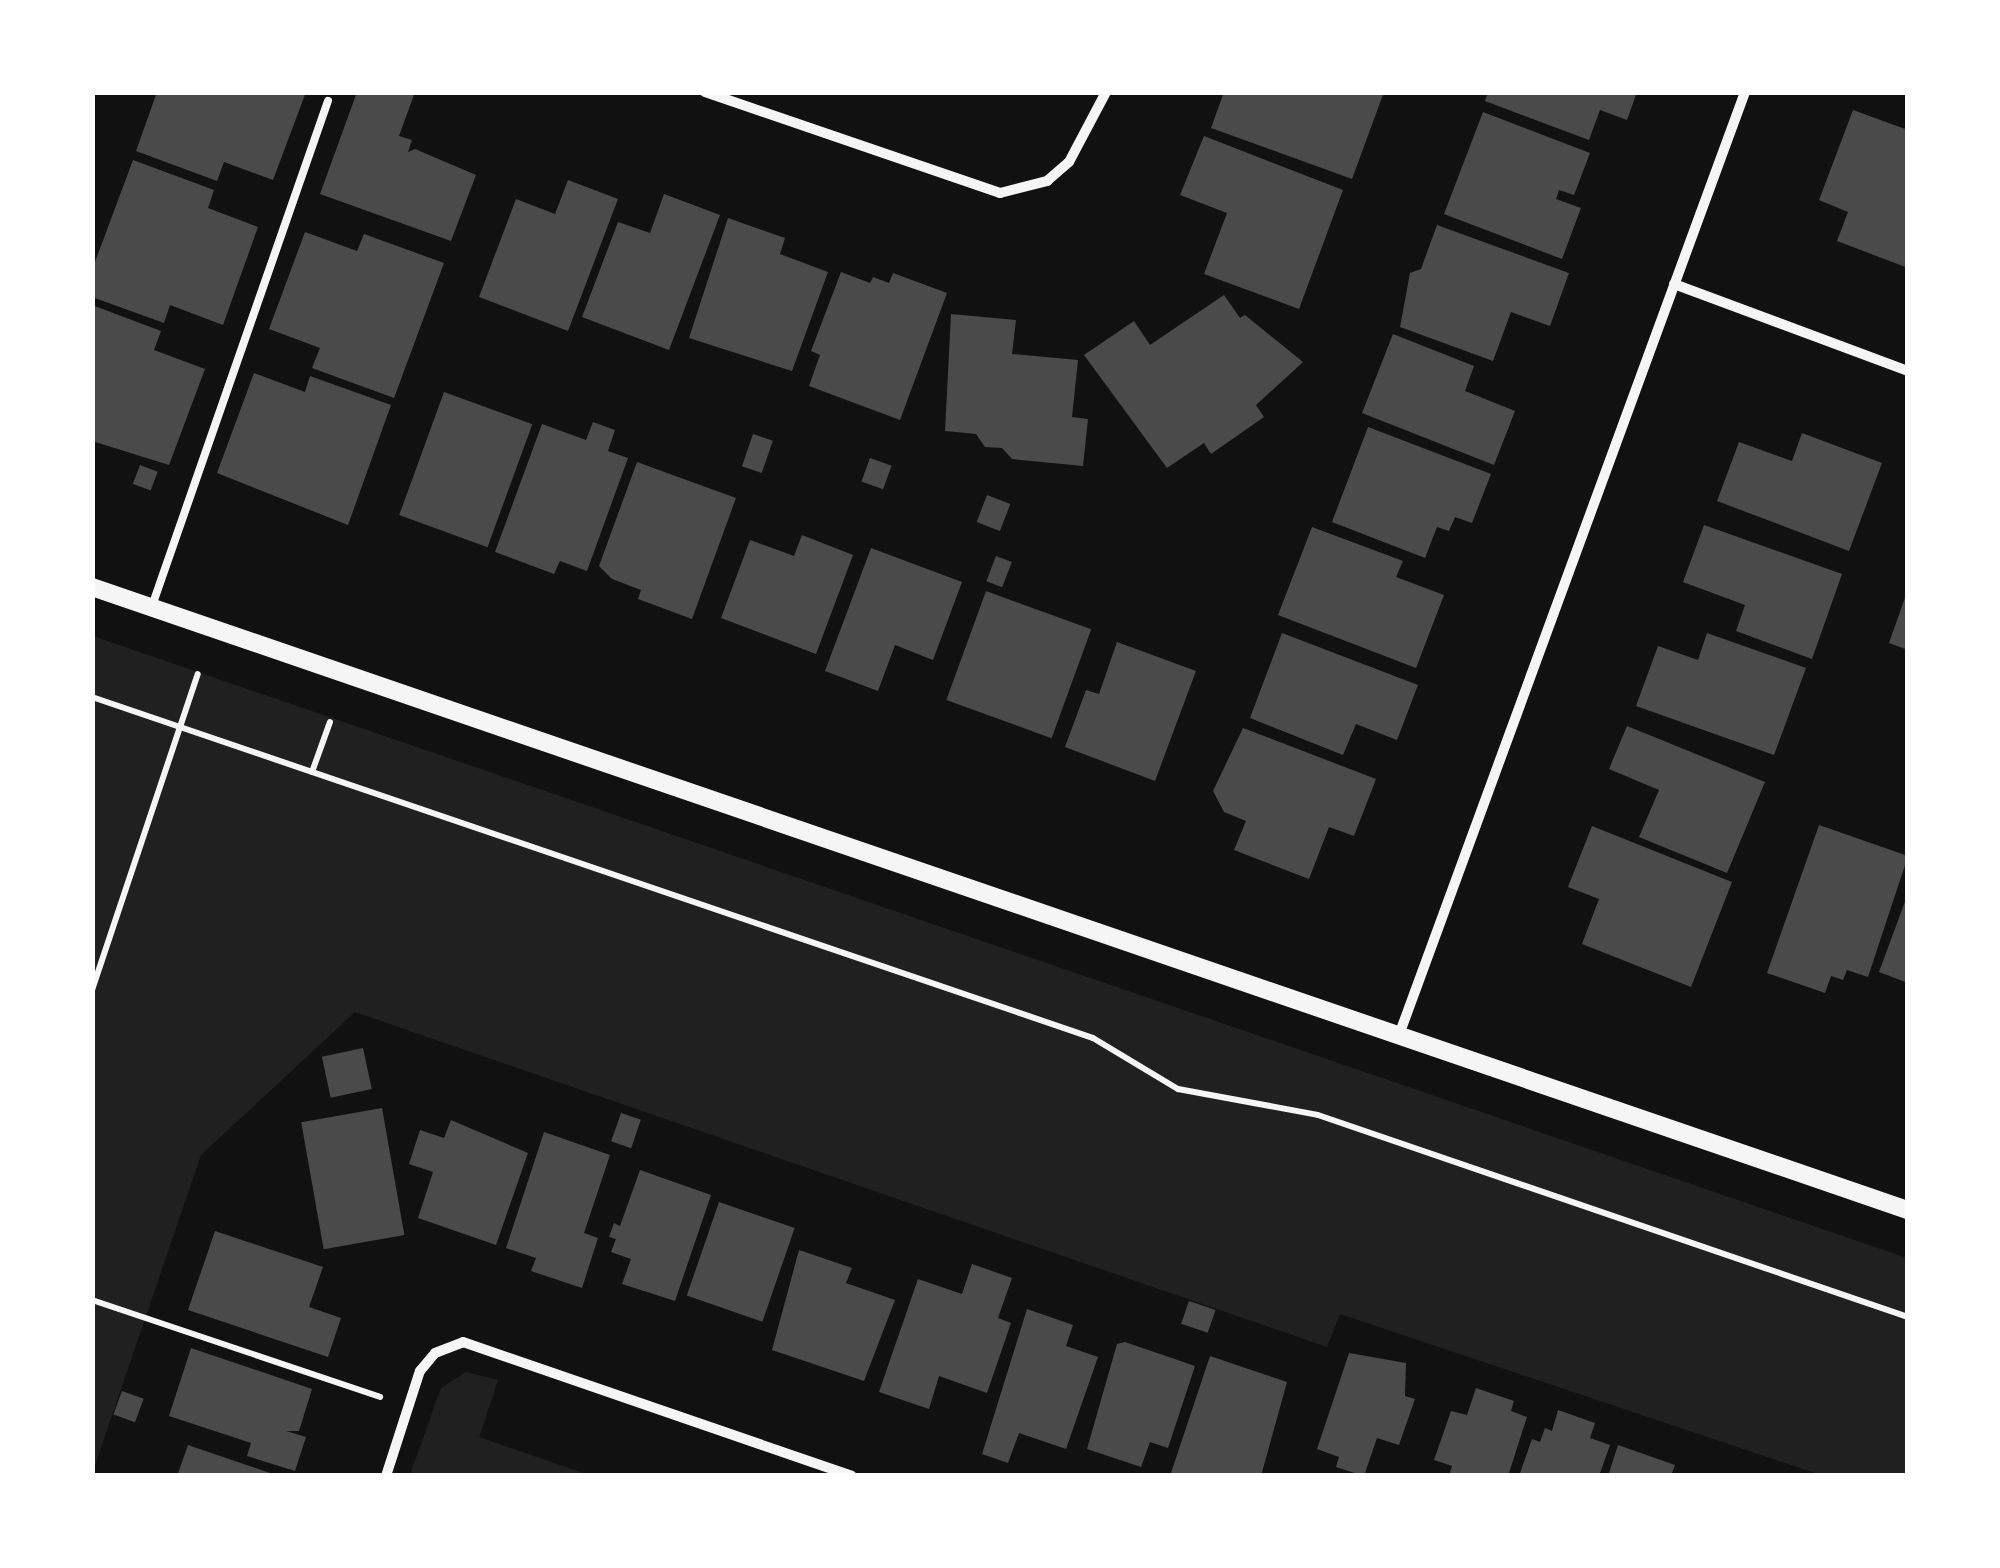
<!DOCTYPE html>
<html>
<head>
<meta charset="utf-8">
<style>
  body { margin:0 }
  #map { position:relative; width:2000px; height:1568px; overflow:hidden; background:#111; font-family:Roboto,sans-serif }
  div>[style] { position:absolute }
  .green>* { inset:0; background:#202020 }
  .building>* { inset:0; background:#4a4a4a; transform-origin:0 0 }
  .path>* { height:6px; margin:-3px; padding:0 3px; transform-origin:3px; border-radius:3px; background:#f5f5f5 }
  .service>* { height:8px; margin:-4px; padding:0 4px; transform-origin:4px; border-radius:4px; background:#f5f5f5 }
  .minor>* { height:10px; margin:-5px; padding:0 5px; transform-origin:5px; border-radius:5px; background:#f5f5f5 }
  .tertiary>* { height:18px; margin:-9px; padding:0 9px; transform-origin:9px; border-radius:9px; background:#f5f5f5 }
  span { translate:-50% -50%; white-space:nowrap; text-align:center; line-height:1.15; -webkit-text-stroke:8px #fff; paint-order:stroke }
  .frame { position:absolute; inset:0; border:95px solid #fff; pointer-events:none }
</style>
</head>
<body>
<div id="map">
  <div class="green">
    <div style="clip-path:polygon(93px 636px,1907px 1258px,1907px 1475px,1821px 1475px,1340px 1314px,1327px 1347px,355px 1012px,201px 1155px,93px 1471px)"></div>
    <div style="clip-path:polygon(466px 1372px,498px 1380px,479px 1437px,589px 1475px,410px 1475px,441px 1388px)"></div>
  </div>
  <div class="building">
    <div style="clip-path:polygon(157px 92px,306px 92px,273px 180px,224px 162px,217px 181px,136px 151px)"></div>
    <div style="clip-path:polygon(357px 92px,415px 92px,399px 136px,412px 140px,408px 152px,415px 149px,476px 175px,451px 241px,320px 194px)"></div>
    <div style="clip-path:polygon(1224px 92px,1384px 92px,1352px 179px,1211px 128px)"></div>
    <div style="clip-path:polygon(1488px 92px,1637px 92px,1627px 120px,1600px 110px,1589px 140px,1485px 101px)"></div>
    <div style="clip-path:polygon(1853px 110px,1908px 130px,1908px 268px,1837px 241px,1848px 212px,1819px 200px)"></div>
    <div style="clip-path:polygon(1483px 112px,1590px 153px,1574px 195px,1559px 190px,1556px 199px,1581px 208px,1562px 259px,1444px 214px)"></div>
    <div style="clip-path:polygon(1204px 136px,1343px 190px,1299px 309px,1204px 274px,1227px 213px,1180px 195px)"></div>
    <div style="clip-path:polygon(133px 160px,214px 190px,208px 208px,258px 227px,223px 325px,170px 305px,164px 323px,92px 297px,92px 270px)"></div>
    <div style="clip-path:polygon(568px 180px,618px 199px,568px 331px,479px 297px,516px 199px,555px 214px)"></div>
    <div style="clip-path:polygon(664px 194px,720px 215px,669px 350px,582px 317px,618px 222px,650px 233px)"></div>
    <div style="clip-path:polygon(728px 218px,785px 238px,780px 254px,828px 272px,792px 371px,689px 338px)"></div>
    <div style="clip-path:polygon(1437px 225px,1569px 273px,1550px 326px,1511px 312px,1493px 361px,1400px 327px,1410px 273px,1421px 269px)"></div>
    <div style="clip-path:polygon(305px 232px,357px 251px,364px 234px,444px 263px,394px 398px,312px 368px,320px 348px,269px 329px)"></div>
    <div style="clip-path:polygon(841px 272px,870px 283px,873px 277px,889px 283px,893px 273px,947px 293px,900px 420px,809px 386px,820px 355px,811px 351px)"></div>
    <div style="clip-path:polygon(1224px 295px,1240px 318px,1245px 315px,1303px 362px,1256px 405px,1264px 417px,1211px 454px,1204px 443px,1167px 468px,1084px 355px,1134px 321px,1150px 345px)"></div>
    <div style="clip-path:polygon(92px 305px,161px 331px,154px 350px,205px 369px,169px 465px,92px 441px)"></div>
    <div style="clip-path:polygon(951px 314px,1016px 320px,1012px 354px,1078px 360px,1072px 417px,1088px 419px,1083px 466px,1012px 459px,1002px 448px,985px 447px,976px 434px,945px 431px)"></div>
    <div style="clip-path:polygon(1393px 334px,1474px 366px,1465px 391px,1515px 411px,1494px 465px,1362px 413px)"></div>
    <div style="clip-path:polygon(254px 373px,305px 392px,310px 376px,391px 405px,348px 525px,217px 473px)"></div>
    <div style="left:444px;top:392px;width:94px;height:131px;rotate:20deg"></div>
    <div style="clip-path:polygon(593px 422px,615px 430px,608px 451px,628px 458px,587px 571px,560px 561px,554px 574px,495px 552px,542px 424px,586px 440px)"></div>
    <div style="clip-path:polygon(1368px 427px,1491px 474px,1472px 523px,1455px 517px,1449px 531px,1437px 527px,1425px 558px,1332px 522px)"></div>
    <div style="clip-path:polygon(1802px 433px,1882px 463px,1849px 551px,1717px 501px,1739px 442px,1792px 461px)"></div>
    <div style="left:753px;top:434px;width:21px;height:34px;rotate:19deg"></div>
    <div style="left:870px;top:458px;width:23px;height:25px;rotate:20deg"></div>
    <div style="clip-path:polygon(637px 462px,736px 498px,692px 619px,638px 599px,641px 590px,612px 579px,599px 566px)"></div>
    <div style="left:140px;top:465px;width:19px;height:20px;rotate:21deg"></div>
    <div style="left:987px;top:495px;width:25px;height:29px;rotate:21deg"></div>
    <div style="clip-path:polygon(1704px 525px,1842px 574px,1812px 659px,1736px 631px,1745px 605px,1683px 582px)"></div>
    <div style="clip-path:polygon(1312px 527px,1403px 561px,1396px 577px,1444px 595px,1416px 668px,1278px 615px)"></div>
    <div style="clip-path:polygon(802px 535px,853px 555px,816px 654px,721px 618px,750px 540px,794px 556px)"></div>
    <div style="clip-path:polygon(871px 548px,962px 582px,933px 660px,895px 645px,878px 691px,825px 671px)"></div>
    <div style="left:996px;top:556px;width:17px;height:27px;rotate:21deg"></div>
    <div style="left:986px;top:591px;width:112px;height:116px;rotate:20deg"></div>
    <div style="clip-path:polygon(1907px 592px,1908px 592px,1908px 650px,1889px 643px)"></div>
    <div style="clip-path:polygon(1282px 633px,1418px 685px,1397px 740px,1356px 724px,1343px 755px,1250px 718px)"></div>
    <div style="clip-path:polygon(1707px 633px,1806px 668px,1774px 755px,1636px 706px,1658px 646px,1698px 660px)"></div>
    <div style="clip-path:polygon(1117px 642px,1196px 671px,1155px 781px,1065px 747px,1086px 690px,1099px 694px)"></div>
    <div style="clip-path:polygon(1627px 726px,1765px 782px,1727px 873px,1639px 837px,1659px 790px,1609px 769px)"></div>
    <div style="clip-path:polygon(1243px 728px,1376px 779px,1354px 836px,1329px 827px,1309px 879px,1234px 850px,1246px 821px,1224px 812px,1213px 791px)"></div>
    <div style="clip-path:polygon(1819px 825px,1908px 856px,1868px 977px,1847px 970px,1843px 980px,1831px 976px,1825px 993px,1767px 973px)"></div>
    <div style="clip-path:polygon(1592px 826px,1732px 882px,1691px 987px,1582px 944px,1599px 899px,1568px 887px)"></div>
    <div style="clip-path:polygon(1907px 896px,1908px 896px,1908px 983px,1879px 972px)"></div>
    <div style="left:363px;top:1048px;width:42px;height:42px;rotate:78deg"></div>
    <div style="left:382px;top:1108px;width:129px;height:82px;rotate:80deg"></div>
    <div style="left:621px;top:1113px;width:21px;height:30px;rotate:19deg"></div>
    <div style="clip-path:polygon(451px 1120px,528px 1153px,496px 1245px,418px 1218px,433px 1172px,409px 1164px,420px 1130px,444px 1138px)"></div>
    <div style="clip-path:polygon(544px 1132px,610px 1155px,584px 1233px,598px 1238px,582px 1288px,531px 1271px,536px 1258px,506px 1248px)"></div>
    <div style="clip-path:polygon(640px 1170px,711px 1195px,675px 1301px,622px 1284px,631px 1259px,611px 1252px,616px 1239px,609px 1237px,614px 1223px,620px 1226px)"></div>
    <div style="left:719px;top:1202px;width:80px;height:99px;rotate:19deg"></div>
    <div style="clip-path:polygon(215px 1231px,323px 1267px,309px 1307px,341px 1318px,328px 1357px,188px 1310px)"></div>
    <div style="clip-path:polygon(799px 1250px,852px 1268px,846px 1283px,895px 1300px,864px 1381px,772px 1350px)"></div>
    <div style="clip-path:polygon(972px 1264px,1012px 1278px,998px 1318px,1011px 1323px,987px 1393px,939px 1376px,929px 1409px,879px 1392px,918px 1279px,962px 1294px)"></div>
    <div style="left:1189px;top:1301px;width:28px;height:24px;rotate:19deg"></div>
    <div style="clip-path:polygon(1027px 1309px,1073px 1325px,1066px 1346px,1098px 1357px,1066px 1449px,1019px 1433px,1008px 1463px,982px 1454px)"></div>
    <div style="clip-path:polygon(1125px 1342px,1195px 1366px,1168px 1448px,1150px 1442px,1141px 1467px,1087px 1449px,1117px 1344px)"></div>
    <div style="clip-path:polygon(191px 1348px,312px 1389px,299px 1431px,286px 1431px,306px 1437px,295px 1471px,247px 1456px,251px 1443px,169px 1416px)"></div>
    <div style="clip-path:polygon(1349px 1353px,1406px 1363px,1405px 1396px,1415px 1399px,1399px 1445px,1377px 1438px,1364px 1476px,1336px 1467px,1339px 1457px,1317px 1449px)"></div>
    <div style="clip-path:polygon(1210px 1356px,1287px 1382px,1261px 1476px,1170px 1476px)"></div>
    <div style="clip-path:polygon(1476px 1388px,1514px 1401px,1511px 1411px,1527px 1417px,1508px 1476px,1449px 1476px,1452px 1466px,1434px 1460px,1451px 1411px,1467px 1415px)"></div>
    <div style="left:122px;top:1391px;width:23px;height:25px;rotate:20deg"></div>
    <div style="clip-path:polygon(1558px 1410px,1595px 1423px,1590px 1438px,1610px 1445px,1599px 1476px,1519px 1476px,1532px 1439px,1540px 1442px,1545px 1428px,1552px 1431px)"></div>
    <div style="clip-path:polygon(188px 1445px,276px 1475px,275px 1476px,177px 1476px)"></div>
    <div style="clip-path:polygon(1618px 1445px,1675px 1465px,1671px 1476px,1608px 1476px)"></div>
  </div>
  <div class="path">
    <div style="left:92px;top:697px;width:1057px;rotate:18.81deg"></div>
    <div style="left:1093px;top:1038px;width:99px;rotate:31deg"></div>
    <div style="left:1178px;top:1089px;width:142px;rotate:10.5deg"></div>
    <div style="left:1318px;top:1115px;width:624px;rotate:18.9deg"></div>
    <div style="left:312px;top:772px;width:53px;rotate:-70.2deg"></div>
    <div style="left:92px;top:990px;width:333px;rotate:-71.5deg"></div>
    <div style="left:92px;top:1300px;width:304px;rotate:18.6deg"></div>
  </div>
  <div class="service">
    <div style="left:152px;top:606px;width:535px;rotate:-70.79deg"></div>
  </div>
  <div class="minor">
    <div style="left:705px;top:92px;width:312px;rotate:18.9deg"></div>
    <div style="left:1000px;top:193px;width:49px;rotate:-14.3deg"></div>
    <div style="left:1047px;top:181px;width:29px;rotate:-41deg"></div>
    <div style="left:1069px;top:162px;width:79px;rotate:-62.1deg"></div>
    <div style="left:1674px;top:284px;width:250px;rotate:20.4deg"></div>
    <div style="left:1399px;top:1035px;width:1004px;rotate:-69.85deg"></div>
    <div style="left:386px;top:1476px;width:110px;rotate:-72.1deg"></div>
    <div style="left:420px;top:1371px;width:23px;rotate:-50deg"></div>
    <div style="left:435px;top:1353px;width:30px;rotate:-21deg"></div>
    <div style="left:463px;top:1342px;width:411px;rotate:19deg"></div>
  </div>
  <div class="tertiary">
    <div style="left:92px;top:587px;width:1920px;rotate:18.94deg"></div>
  </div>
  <div class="frame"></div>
</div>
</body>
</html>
